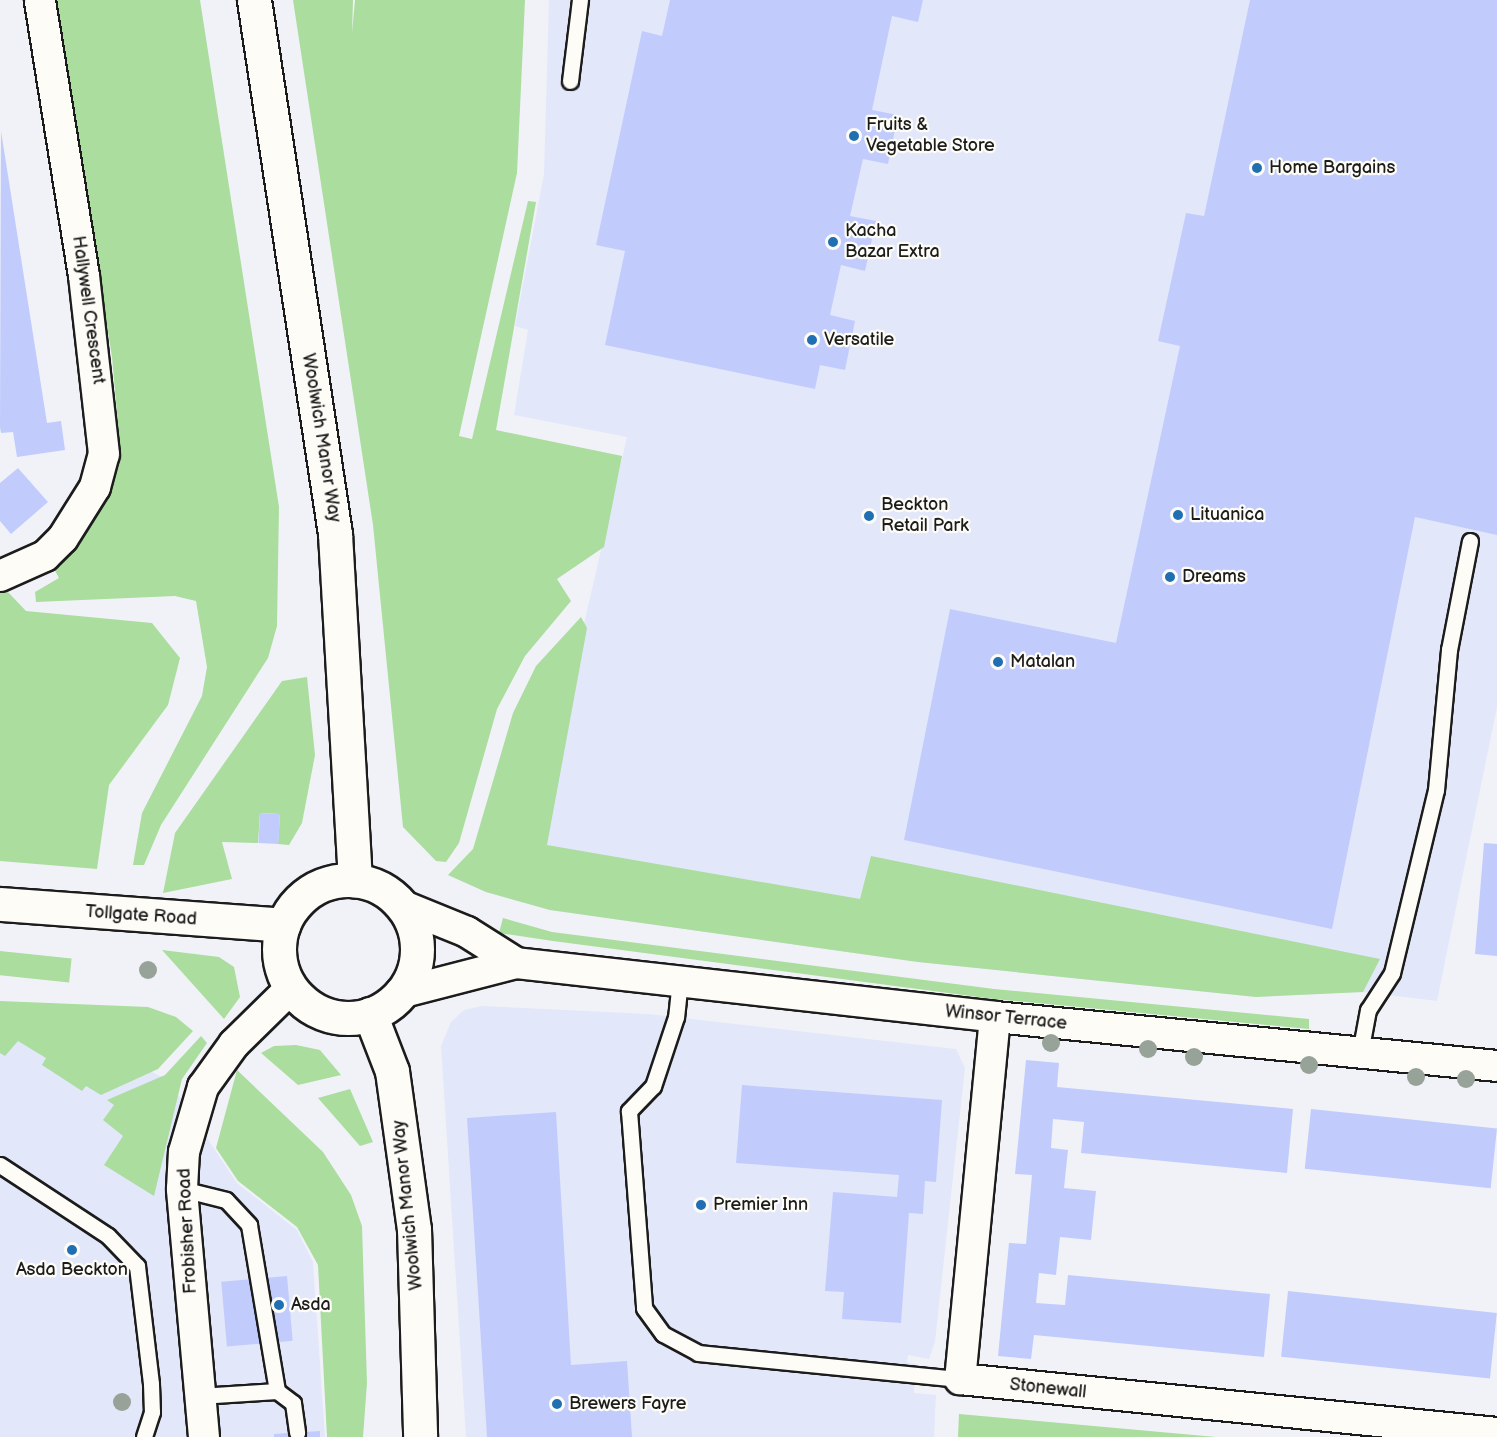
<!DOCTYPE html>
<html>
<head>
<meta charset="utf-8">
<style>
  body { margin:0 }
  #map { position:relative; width:1497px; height:1437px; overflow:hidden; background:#f1f2f8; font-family:"Balsamiq Sans",sans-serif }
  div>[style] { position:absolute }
  .built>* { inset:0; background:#e3e7fa }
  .green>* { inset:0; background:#aadd9e; transform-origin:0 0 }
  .building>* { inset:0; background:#c1ccfd; transform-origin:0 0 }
  .roads { filter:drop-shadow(2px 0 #1c1c1c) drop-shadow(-2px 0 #1c1c1c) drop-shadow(0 2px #1c1c1c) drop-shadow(0 -2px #1c1c1c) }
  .service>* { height:15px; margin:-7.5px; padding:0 7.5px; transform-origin:7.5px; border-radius:7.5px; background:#fdfcf7 }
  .minor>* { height:30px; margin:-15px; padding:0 15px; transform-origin:15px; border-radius:15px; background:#fdfcf7 }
  .tertiary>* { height:33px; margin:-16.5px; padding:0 16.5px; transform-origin:16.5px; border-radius:16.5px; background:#fdfcf7 }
  .primary>* { height:33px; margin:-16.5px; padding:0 16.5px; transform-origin:16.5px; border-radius:16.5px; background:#fdfcf7 }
  .primary>.ring { margin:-16.5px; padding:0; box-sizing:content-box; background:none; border:33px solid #fdfcf7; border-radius:50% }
  .trees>* { width:18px; height:18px; margin:-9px; border-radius:50%; background:#97a298 }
  .dots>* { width:16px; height:16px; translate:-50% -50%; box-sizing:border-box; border:3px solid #fdfcf7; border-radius:50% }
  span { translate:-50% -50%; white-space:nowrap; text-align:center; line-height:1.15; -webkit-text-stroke:4.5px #fdfcf7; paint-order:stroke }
  .poi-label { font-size:18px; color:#1c1c1c }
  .left { translate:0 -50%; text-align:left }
  .street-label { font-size:18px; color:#1c1c1c }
</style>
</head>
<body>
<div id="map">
  <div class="built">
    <div style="clip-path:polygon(549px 0,1497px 0,1497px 707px,1437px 1001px,1363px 992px,1256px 997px,918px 962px,550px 910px,486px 892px,448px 875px,539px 819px,627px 437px,514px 415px,528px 330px,515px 326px,544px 174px)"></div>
    <div style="clip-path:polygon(482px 1006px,648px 1014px,956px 1049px,965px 1068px,935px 1342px,929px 1359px,908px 1355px,907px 1362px,915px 1364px,914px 1393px,936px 1395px,934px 1437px,466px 1437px,441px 1046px,451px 1022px,464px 1010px)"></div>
    <div style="clip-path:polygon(0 1021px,87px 1037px,169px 1081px,237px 1183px,297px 1230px,313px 1262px,325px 1437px,0 1437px)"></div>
  </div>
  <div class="green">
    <div style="clip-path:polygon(56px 0,200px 0,279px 507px,277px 626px,268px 658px,161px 825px,144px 865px,133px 865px,142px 813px,202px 696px,207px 667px,196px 601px,175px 596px,36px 602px,35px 592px,59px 578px,53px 567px,92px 524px,121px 456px,112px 357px)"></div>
    <div style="clip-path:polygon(293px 0,353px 0,352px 33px,355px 0,525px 0,517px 173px,459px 436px,472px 439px,528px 201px,536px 202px,496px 430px,622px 456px,604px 547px,557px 579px,571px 601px,525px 656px,497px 709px,459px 843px,446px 862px,436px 861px,403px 827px,373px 525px)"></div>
    <div style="clip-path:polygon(6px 590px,26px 611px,152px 623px,180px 658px,168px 705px,109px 785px,97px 869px,0 861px,0 592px)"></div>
    <div style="clip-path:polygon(581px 617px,587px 628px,547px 845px,860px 899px,871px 856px,1380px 959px,1363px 992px,1256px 997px,918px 962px,550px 910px,486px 892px,448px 875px,473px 849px,513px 713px,536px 666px)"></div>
    <div style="clip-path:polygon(307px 677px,315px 755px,302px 823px,289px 845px,278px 844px,280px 814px,260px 813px,258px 843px,222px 842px,232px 879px,163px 893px,175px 833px,282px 681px)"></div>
    <div style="clip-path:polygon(503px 918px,552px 932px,994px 989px,1309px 1019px,1309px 1029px,994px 999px,553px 941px,499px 933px)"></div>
    <div style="clip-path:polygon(162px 950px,219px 957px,234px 967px,240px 997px,224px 1019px)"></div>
    <div style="left:0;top:951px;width:72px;height:24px;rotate:6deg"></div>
    <div style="clip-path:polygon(0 1001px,148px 1007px,176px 1017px,193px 1031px,158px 1069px,101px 1095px,86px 1086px,82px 1091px,42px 1065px,46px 1058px,18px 1041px,5px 1056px,0 1053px)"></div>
    <div style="clip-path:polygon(201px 1036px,207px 1043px,182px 1079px,154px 1196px,104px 1165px,123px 1136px,103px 1120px,114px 1105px,107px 1100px,165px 1075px)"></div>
    <div style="clip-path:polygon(296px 1045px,320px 1050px,341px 1075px,298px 1085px,261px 1053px,274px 1046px)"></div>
    <div style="clip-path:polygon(237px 1070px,323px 1152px,351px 1195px,362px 1226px,367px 1383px,363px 1437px,327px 1437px,318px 1265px,297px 1227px,238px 1181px,216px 1148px)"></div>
    <div style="clip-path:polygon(350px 1089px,373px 1142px,360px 1146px,318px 1098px)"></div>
    <div style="clip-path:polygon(959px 1414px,1216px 1437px,958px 1437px)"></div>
  </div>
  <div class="building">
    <div style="clip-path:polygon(670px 0,923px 0,918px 22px,892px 16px,872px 110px,898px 115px,888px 164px,863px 159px,850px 216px,876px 221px,865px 271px,841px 265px,830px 315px,855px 321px,845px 370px,820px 365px,815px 389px,605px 345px,625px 251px,596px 245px,642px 31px,662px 36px)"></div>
    <div style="clip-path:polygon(1250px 0,1497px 0,1497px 535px,1415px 517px,1332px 929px,904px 840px,950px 609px,1116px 643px,1180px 346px,1158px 341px,1186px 213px,1204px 216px)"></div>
    <div style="clip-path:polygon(1px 131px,47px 423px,61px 421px,65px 450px,17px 457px,13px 432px,1px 433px,0 427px)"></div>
    <div style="clip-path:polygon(18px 468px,48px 502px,11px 534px,0 521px,0 483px)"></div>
    <div style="left:260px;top:813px;width:20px;height:30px;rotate:3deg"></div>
    <div style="clip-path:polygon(1484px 843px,1497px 844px,1497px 956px,1475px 954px)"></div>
    <div style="clip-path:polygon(1026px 1060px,1059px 1063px,1057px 1087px,1293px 1109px,1287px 1173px,1081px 1153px,1084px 1122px,1053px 1119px,1051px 1148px,1068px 1150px,1064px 1188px,1096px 1191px,1091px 1240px,1060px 1237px,1056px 1275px,1039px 1273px,1036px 1303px,1065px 1305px,1068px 1275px,1270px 1294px,1264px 1357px,1034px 1335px,1031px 1359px,998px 1356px,1009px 1243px,1026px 1244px,1032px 1175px,1015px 1174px)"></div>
    <div style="clip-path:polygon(742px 1085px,942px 1100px,936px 1182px,925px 1181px,923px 1214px,909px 1213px,901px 1323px,842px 1319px,844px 1292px,825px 1291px,833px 1192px,897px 1197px,899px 1175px,736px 1163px)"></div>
    <div style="left:1311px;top:1109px;width:187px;height:60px;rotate:6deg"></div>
    <div style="clip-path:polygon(556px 1112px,571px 1365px,627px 1361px,632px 1437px,487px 1437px,467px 1118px)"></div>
    <div style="left:287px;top:1276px;width:65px;height:66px;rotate:85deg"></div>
    <div style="left:1288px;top:1291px;width:210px;height:66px;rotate:6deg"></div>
    <div style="clip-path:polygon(320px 1431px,320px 1437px,274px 1437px,274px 1434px)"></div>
  </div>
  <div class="roads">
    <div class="service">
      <div style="left:570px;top:81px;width:82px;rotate:-83deg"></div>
      <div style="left:680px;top:980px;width:37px;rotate:96deg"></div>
      <div style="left:676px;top:1017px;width:73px;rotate:108.4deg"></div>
      <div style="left:653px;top:1086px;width:35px;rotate:134deg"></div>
      <div style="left:629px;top:1111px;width:198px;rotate:85.6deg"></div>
      <div style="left:644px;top:1308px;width:32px;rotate:54deg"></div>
      <div style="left:663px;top:1334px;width:40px;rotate:28deg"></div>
      <div style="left:698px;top:1353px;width:263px;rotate:5.7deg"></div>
      <div style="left:1360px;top:1053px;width:44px;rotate:-79.5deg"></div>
      <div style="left:1368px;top:1010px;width:44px;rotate:-57deg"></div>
      <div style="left:1392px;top:973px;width:188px;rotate:-76.5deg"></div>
      <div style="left:1436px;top:790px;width:141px;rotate:-84.7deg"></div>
      <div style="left:1449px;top:650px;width:111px;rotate:-79.1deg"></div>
      <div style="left:0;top:1165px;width:129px;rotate:33.3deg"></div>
      <div style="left:108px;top:1236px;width:42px;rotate:46deg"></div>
      <div style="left:137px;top:1266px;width:119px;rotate:83.2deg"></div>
      <div style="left:151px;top:1384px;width:28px;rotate:88deg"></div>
      <div style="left:152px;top:1412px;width:26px;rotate:108deg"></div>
      <div style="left:182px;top:1189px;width:45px;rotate:14deg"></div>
      <div style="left:226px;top:1200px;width:34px;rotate:47deg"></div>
      <div style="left:249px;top:1225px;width:168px;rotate:80.4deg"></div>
      <div style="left:199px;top:1396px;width:78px;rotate:-3.7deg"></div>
      <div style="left:277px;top:1391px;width:20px;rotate:37deg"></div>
      <div style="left:293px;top:1403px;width:30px;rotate:82deg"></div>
    </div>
    <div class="minor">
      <div style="left:0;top:576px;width:49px;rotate:-24deg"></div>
      <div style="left:45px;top:556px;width:25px;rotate:-45deg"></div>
      <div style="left:63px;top:538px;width:60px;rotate:-57.9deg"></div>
      <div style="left:95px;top:487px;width:34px;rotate:-75deg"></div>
      <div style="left:104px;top:454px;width:179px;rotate:-96.4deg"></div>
      <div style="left:84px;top:276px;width:279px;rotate:-99.1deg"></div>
      <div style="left:403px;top:906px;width:69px;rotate:22.1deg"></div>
      <div style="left:467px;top:932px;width:58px;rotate:32.3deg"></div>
      <div style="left:400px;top:993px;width:120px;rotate:-14.5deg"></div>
      <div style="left:516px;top:963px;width:482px;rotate:6.4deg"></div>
      <div style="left:995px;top:1017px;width:504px;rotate:5.57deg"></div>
      <div style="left:995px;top:1017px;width:364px;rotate:95.5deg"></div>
      <div style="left:960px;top:1379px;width:540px;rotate:5.74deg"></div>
      <div style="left:204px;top:1437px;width:249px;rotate:-95.1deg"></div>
      <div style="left:182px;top:1189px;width:37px;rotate:-87deg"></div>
      <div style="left:184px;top:1152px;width:68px;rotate:-73.7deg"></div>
      <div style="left:203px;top:1087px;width:53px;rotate:-54.2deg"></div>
      <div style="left:234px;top:1044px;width:80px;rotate:-44.5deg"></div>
    </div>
    <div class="tertiary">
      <div style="left:0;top:904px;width:284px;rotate:4.2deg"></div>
    </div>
    <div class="primary">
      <div style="left:254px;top:0;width:540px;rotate:81.37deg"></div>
      <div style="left:335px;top:534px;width:347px;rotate:86.7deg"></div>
      <div class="ring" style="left:279px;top:880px;width:105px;height:105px"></div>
      <div style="left:370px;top:1014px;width:61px;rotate:68.9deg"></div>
      <div style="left:392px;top:1071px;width:160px;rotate:82.1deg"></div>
      <div style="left:414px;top:1229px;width:208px;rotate:88.3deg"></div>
    </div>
  </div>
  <div class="trees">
    <div style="left:148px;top:970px"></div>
    <div style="left:1051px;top:1043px"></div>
    <div style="left:1148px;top:1049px"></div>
    <div style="left:1194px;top:1057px"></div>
    <div style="left:1309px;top:1065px"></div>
    <div style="left:1416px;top:1077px"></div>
    <div style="left:1466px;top:1079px"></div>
    <div style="left:122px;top:1402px"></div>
  </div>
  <div class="dots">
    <div style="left:854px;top:136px;background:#1f6fb2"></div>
    <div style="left:1257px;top:168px;background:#1f6fb2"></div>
    <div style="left:833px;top:242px;background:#1f6fb2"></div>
    <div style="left:812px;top:340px;background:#1f6fb2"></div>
    <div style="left:1178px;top:515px;background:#1f6fb2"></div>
    <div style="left:869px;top:516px;background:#1f6fb2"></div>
    <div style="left:1170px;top:577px;background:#1f6fb2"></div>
    <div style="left:998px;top:662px;background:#1f6fb2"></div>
    <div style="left:701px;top:1205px;background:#1f6fb2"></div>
    <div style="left:72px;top:1250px;background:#1f6fb2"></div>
    <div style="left:279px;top:1305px;background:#1f6fb2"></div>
    <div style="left:557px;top:1404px;background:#1f6fb2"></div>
  </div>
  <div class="poi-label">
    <span class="left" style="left:866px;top:136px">Fruits &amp;<br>Vegetable Store</span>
    <span class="left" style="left:1269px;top:168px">Home Bargains</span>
    <span class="left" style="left:845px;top:242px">Kacha<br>Bazar Extra</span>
    <span class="left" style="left:824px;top:340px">Versatile</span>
    <span class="left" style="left:881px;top:516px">Beckton<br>Retail Park</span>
    <span class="left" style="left:1190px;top:515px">Lituanica</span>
    <span class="left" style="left:1182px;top:577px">Dreams</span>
    <span class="left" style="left:1010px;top:662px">Matalan</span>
    <span class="left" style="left:713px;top:1205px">Premier Inn</span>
    <span style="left:72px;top:1270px">Asda Beckton</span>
    <span class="left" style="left:291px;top:1305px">Asda</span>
    <span class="left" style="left:569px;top:1404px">Brewers Fayre</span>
  </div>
  <div class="street-label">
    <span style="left:88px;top:310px;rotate:82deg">Hallywell Crescent</span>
    <span style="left:321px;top:438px;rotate:81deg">Woolwich Manor Way</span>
    <span style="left:141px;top:916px;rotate:4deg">Tollgate Road</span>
    <span style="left:1006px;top:1018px;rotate:6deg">Winsor Terrace</span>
    <span style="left:408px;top:1205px;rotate:-96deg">Woolwich Manor Way</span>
    <span style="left:188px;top:1231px;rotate:-93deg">Frobisher Road</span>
    <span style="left:1048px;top:1389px;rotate:6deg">Stonewall</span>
  </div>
</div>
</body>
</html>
